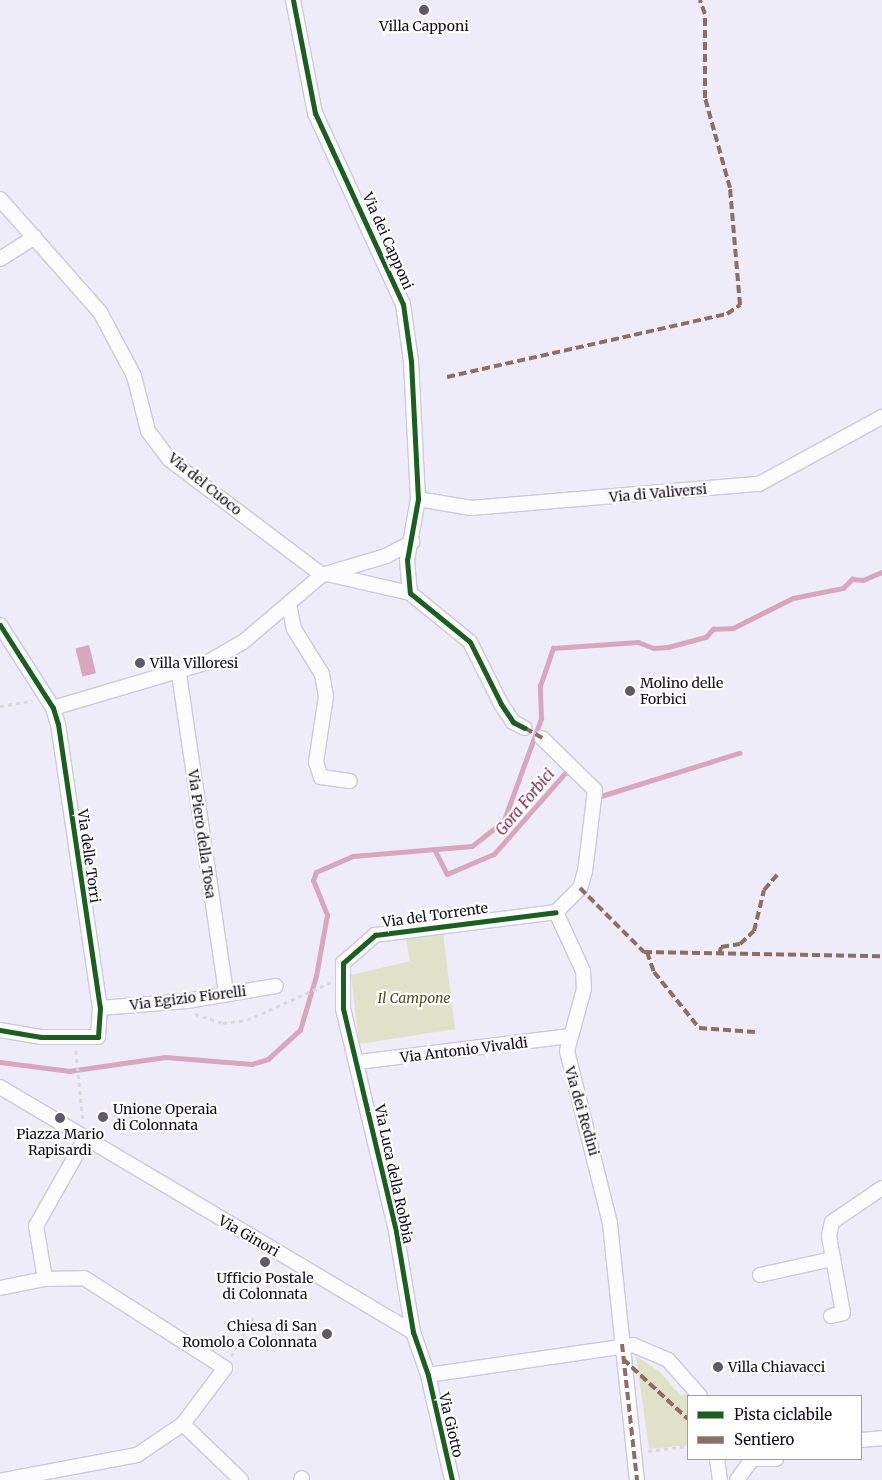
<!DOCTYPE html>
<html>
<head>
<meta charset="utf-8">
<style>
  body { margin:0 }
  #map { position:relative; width:882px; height:1480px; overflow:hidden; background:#eeecf8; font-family:Merriweather,serif }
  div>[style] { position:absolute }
  .green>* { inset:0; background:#dfe2c8 }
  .water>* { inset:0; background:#d8a7bf; transform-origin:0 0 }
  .stream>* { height:4.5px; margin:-2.25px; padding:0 2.25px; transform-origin:2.25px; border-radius:2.25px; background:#d8a7bf }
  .path>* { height:2.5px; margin-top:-1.25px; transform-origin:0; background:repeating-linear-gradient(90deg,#d9d8dc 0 4px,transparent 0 8px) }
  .roads { filter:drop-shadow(1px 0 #ccc9da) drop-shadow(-1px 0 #ccc9da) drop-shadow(0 1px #ccc9da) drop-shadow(0 -1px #ccc9da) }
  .minor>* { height:14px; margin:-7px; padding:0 7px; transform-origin:7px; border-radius:7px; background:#fcfcfe }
  .quiet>* { height:4px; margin-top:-2px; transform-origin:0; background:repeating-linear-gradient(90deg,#8d6e63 0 8px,transparent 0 12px) }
  .cycleway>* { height:5px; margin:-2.5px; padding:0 2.5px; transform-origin:2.5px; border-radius:2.5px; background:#1b5e20 }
  .dots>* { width:14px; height:14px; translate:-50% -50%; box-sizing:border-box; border:2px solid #fff; border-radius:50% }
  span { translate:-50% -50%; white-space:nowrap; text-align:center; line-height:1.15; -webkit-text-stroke:4.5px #fff; paint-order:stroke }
  .poi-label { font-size:14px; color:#110b20 }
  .left { translate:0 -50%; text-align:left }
  .right { translate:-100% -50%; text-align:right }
  .street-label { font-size:14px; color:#110b20 }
  .park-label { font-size:14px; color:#4a4e1b; font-style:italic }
  .water-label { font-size:15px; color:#76254d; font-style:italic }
  .legend { position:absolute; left:687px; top:1395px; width:175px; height:65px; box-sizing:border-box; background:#fff; border:1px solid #a09da6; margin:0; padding:6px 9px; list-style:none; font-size:15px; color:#110b20 }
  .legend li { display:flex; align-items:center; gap:10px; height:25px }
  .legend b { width:25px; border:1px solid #a09da6 }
</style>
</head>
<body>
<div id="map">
  <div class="green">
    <div style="clip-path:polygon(443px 933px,455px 1029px,359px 1044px,351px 975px,410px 961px,406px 938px)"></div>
    <div style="clip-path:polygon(636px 1356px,660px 1372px,681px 1396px,689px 1392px,693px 1396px,688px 1396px,688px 1445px,649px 1449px)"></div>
  </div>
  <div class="water">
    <div style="left:89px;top:645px;width:29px;height:14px;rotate:76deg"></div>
  </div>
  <div class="stream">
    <div style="left:601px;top:796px;width:145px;rotate:-17.3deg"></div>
    <div style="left:435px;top:850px;width:27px;rotate:63deg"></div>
    <div style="left:447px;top:874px;width:51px;rotate:-23.1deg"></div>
    <div style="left:494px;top:854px;width:109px;rotate:-48.7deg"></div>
    <div style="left:566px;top:772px;width:8px;rotate:23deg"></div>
    <div style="left:0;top:1062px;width:70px;rotate:7.4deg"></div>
    <div style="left:69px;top:1071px;width:97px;rotate:-8.3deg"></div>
    <div style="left:165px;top:1057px;width:87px;rotate:4.6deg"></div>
    <div style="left:252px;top:1064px;width:17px;rotate:-17deg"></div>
    <div style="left:268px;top:1059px;width:43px;rotate:-42.2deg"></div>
    <div style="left:300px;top:1030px;width:56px;rotate:-73.5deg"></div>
    <div style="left:316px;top:976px;width:62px;rotate:-79.8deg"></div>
    <div style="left:327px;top:915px;width:37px;rotate:-112deg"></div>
    <div style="left:313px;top:881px;width:9px;rotate:-72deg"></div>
    <div style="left:316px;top:872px;width:40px;rotate:-23.4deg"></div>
    <div style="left:353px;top:856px;width:119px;rotate:-4.8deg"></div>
    <div style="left:472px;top:846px;width:29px;rotate:-38deg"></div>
    <div style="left:495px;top:828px;width:12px;rotate:-42deg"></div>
    <div style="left:504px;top:820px;width:108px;rotate:-69.9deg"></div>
    <div style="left:541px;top:719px;width:33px;rotate:-92deg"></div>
    <div style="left:540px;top:686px;width:40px;rotate:-71.1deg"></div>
    <div style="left:553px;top:648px;width:85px;rotate:-4deg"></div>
    <div style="left:638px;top:642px;width:17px;rotate:21deg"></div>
    <div style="left:654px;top:648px;width:14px;rotate:-4deg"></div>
    <div style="left:668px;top:647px;width:39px;rotate:-15deg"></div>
    <div style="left:706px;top:637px;width:11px;rotate:-49deg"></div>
    <div style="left:713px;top:629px;width:20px;rotate:-3deg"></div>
    <div style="left:733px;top:628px;width:67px;rotate:-26.6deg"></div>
    <div style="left:793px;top:598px;width:51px;rotate:-11.3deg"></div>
    <div style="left:843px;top:588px;width:13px;rotate:-45deg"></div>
    <div style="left:852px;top:579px;width:11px;rotate:5deg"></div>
    <div style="left:863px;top:580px;width:21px;rotate:-23deg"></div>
  </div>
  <div class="path">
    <div style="left:0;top:706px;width:33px;rotate:-9deg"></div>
    <div style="left:195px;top:1014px;width:29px;rotate:18deg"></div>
    <div style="left:223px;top:1023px;width:24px;rotate:-7deg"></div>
    <div style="left:247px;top:1020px;width:92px;rotate:-24.3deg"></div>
    <div style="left:76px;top:1051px;width:69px;rotate:84.2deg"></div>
    <div style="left:231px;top:1356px;width:48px;rotate:-60.3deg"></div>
    <div style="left:648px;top:1451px;width:40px;rotate:-7.1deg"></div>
  </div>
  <div class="roads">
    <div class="minor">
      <div style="left:293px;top:0;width:115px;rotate:79deg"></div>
      <div style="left:315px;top:113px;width:210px;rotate:65.3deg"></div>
      <div style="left:403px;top:304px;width:58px;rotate:82deg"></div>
      <div style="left:411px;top:361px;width:138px;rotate:87.1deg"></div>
      <div style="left:418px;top:499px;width:62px;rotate:100.2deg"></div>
      <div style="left:407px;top:560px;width:33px;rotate:85deg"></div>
      <div style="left:410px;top:593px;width:77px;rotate:39.2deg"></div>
      <div style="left:470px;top:642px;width:69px;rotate:63.4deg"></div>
      <div style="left:501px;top:704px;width:22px;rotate:56deg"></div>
      <div style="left:513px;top:722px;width:13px;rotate:27deg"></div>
      <div style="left:0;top:199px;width:151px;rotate:48.5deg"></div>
      <div style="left:100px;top:312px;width:72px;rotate:62deg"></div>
      <div style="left:134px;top:376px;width:57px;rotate:75.7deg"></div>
      <div style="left:148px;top:431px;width:36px;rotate:53deg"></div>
      <div style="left:170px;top:460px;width:191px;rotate:37.1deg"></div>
      <div style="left:0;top:259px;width:41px;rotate:-32.2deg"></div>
      <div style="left:418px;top:499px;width:54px;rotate:9.6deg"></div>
      <div style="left:471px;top:508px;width:289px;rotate:-4.8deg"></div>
      <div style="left:759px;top:484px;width:140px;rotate:-28.6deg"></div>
      <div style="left:327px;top:574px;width:85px;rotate:12.9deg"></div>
      <div style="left:289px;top:604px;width:25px;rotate:79deg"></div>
      <div style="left:294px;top:629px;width:53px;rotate:58.1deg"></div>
      <div style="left:322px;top:674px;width:22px;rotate:80deg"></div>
      <div style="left:326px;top:696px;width:67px;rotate:98.6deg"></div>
      <div style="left:316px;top:762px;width:16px;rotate:72deg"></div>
      <div style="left:321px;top:777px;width:29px;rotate:8deg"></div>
      <div style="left:0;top:625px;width:98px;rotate:57.4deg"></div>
      <div style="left:53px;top:708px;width:17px;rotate:73deg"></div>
      <div style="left:58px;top:724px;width:287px;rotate:81.6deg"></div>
      <div style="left:100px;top:1008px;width:29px;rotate:94deg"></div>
      <div style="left:98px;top:1037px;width:57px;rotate:180deg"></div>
      <div style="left:41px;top:1037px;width:42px;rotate:-170.3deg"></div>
      <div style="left:179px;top:674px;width:323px;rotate:81.6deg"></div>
      <div style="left:53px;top:708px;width:162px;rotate:-16.5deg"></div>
      <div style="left:208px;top:662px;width:40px;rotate:-29.7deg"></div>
      <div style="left:243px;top:642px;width:104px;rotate:-40.3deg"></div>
      <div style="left:322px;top:575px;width:67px;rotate:-16.5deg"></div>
      <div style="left:386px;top:556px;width:30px;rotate:-28deg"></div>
      <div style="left:542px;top:738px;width:74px;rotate:44.5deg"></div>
      <div style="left:595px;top:790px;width:82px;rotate:97deg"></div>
      <div style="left:585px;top:871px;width:18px;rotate:106deg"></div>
      <div style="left:580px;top:888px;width:34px;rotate:135deg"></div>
      <div style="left:556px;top:912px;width:65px;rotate:65.4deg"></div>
      <div style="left:583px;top:971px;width:18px;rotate:87deg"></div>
      <div style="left:584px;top:989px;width:64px;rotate:105.3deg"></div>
      <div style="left:567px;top:1051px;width:178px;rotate:76deg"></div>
      <div style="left:610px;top:1224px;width:257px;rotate:84deg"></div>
      <div style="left:100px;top:1008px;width:87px;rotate:-4.6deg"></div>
      <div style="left:187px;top:1001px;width:90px;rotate:-9.6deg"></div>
      <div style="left:358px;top:1062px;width:213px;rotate:-7deg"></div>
      <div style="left:0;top:1087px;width:480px;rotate:30.7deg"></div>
      <div style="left:760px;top:1275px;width:74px;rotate:-12.5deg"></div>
      <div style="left:45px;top:1279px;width:54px;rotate:-99.6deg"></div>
      <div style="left:36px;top:1226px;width:100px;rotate:-60.6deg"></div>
      <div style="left:0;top:1288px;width:46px;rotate:-11.3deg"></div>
      <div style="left:45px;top:1279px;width:39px;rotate:-1deg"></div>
      <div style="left:84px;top:1278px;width:167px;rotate:32.6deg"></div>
      <div style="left:225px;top:1368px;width:70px;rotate:126.9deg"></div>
      <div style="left:183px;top:1424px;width:55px;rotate:146deg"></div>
      <div style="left:137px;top:1455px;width:136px;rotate:169.4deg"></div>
      <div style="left:831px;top:1316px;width:12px;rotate:-14deg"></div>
      <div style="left:843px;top:1313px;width:78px;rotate:-100.3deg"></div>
      <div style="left:829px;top:1236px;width:14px;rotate:-78deg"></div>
      <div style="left:832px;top:1222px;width:60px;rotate:-34.2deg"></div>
      <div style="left:428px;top:1375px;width:207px;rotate:-8.3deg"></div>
      <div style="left:633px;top:1345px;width:38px;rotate:23deg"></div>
      <div style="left:668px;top:1360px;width:48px;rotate:48.4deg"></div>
      <div style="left:183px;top:1424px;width:81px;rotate:44deg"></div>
      <div style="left:861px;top:1440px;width:21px;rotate:-5deg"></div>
      <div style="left:717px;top:1459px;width:21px;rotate:82deg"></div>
      <div style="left:754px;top:1459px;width:22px"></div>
      <div style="left:301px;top:1480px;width:2px;rotate:-63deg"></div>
      <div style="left:452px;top:1480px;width:108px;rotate:-102.9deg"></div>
      <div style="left:428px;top:1375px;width:46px;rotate:-109.2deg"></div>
      <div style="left:413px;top:1332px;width:102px;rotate:-99.6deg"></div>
      <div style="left:396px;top:1231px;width:229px;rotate:-103.4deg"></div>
      <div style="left:343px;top:1008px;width:45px;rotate:-90deg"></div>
      <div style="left:343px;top:963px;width:43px;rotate:-41.2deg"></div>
      <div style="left:375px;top:935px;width:182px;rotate:-7.2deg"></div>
      <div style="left:737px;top:1480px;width:26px;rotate:-54deg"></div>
    </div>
  </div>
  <div class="quiet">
    <div style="left:447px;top:377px;width:287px;rotate:-12.7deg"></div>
    <div style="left:727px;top:314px;width:16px;rotate:-35deg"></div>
    <div style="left:740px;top:305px;width:117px;rotate:-94.9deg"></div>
    <div style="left:730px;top:188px;width:93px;rotate:-105.5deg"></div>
    <div style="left:705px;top:98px;width:84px;rotate:-90deg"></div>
    <div style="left:705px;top:14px;width:15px;rotate:-110deg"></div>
    <div style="left:525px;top:728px;width:20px;rotate:30deg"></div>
    <div style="left:580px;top:888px;width:91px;rotate:45deg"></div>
    <div style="left:644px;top:952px;width:238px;rotate:1deg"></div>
    <div style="left:647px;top:952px;width:21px;rotate:71deg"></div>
    <div style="left:654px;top:972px;width:72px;rotate:51.2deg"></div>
    <div style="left:699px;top:1028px;width:56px;rotate:4.1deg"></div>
    <div style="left:720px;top:952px;width:5px;rotate:-79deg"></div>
    <div style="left:721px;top:947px;width:19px;rotate:-9deg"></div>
    <div style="left:740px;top:944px;width:19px;rotate:-43deg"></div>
    <div style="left:754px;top:931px;width:42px;rotate:-76.3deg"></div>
    <div style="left:764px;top:890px;width:20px;rotate:-49deg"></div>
    <div style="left:622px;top:1344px;width:137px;rotate:83.7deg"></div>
    <div style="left:623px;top:1359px;width:88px;rotate:42.7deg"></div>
  </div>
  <div class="cycleway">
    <div style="left:293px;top:0;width:115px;rotate:79deg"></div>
    <div style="left:315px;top:113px;width:210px;rotate:65.3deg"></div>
    <div style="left:403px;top:304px;width:58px;rotate:82deg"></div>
    <div style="left:411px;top:361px;width:138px;rotate:87.1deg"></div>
    <div style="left:418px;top:499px;width:62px;rotate:100.2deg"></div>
    <div style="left:407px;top:560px;width:33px;rotate:85deg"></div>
    <div style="left:410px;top:593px;width:77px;rotate:39.2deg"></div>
    <div style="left:470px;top:642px;width:69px;rotate:63.4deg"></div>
    <div style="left:501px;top:704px;width:22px;rotate:56deg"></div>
    <div style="left:513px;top:722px;width:13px;rotate:27deg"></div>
    <div style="left:0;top:625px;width:98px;rotate:57.4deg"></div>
    <div style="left:53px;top:708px;width:17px;rotate:73deg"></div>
    <div style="left:58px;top:724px;width:287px;rotate:81.6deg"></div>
    <div style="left:100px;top:1008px;width:29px;rotate:94deg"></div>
    <div style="left:98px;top:1037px;width:57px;rotate:180deg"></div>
    <div style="left:41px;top:1037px;width:42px;rotate:-170.3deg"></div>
    <div style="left:452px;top:1480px;width:108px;rotate:-102.9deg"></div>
    <div style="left:428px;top:1375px;width:46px;rotate:-109.2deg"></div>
    <div style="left:413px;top:1332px;width:102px;rotate:-99.6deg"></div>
    <div style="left:396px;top:1231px;width:229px;rotate:-103.4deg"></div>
    <div style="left:343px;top:1008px;width:45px;rotate:-90deg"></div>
    <div style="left:343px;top:963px;width:43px;rotate:-41.2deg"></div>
    <div style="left:375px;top:935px;width:182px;rotate:-7.2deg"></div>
  </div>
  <div class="dots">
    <div style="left:424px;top:10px;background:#5e5a6c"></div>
    <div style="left:140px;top:663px;background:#5e5a6c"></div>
    <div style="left:630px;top:691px;background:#5e5a6c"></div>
    <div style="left:103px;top:1117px;background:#5e5a6c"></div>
    <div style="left:60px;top:1118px;background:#5e5a6c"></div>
    <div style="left:265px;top:1262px;background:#5e5a6c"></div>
    <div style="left:327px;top:1334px;background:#5e5a6c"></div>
    <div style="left:718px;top:1367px;background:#5e5a6c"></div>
  </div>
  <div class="poi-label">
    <span style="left:424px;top:26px">Villa Capponi</span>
    <span class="left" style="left:150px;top:663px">Villa Villoresi</span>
    <span class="left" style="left:640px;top:691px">Molino delle<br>Forbici</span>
    <span class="left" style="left:113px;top:1117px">Unione Operaia<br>di Colonnata</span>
    <span style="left:60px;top:1142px">Piazza Mario<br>Rapisardi</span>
    <span style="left:265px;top:1286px">Ufficio Postale<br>di Colonnata</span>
    <span class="right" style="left:317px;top:1334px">Chiesa di San<br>Romolo a Colonnata</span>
    <span class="left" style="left:728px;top:1367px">Villa Chiavacci</span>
  </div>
  <div class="street-label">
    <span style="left:388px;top:241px;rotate:66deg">Via dei Capponi</span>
    <span style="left:205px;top:484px;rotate:39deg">Via del Cuoco</span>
    <span style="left:658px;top:493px;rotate:-5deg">Via di Valiversi</span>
    <span style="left:202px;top:834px;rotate:82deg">Via Piero della Tosa</span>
    <span style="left:89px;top:856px;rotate:82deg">Via delle Torri</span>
    <span style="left:435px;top:915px;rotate:-8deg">Via del Torrente</span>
    <span style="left:188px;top:998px;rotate:-7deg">Via Egizio Fiorelli</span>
    <span style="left:464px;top:1050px;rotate:-7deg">Via Antonio Vivaldi</span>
    <span style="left:582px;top:1111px;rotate:74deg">Via dei Redini</span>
    <span style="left:394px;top:1174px;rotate:78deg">Via Luca della Robbia</span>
    <span style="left:249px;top:1236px;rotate:30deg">Via Ginori</span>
    <span style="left:451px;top:1425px;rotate:77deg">Via Giotto</span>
  </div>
  <div class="park-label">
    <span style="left:414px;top:998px">Il Campone</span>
  </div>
  <div class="water-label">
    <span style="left:525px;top:802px;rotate:-50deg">Gora Forbici</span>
  </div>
  <ul class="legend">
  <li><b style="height:6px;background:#1b5e20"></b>Pista ciclabile</li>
  <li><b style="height:6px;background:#8d6e63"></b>Sentiero</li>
  </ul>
</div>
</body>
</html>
